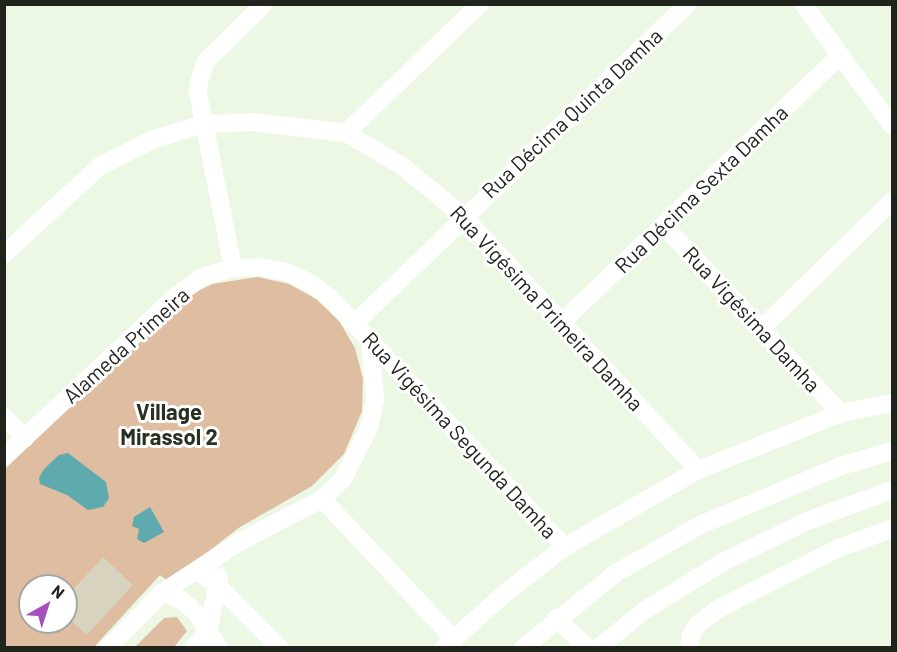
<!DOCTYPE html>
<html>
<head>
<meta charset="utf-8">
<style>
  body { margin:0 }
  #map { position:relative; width:897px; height:652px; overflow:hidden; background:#ecf8e4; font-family:Barlow,sans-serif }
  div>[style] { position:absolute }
  .green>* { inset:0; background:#debda0 }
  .water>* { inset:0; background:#5eaaaf }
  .building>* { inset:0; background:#d8d3be }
  .minor>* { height:18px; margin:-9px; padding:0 9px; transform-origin:9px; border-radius:9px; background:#fff }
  span { translate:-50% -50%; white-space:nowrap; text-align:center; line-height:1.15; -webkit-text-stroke:6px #fff; paint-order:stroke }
  .street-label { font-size:21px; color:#20241d }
  .neighbourhood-label { font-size:22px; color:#293222; font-weight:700 }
  .frame { position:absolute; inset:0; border:6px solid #20241d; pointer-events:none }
  .north { position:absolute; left:18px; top:574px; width:60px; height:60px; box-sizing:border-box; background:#fff; border:2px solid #a6a7a5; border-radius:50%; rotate:39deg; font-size:16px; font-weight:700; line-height:24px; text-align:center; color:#20241d }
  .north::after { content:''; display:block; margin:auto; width:21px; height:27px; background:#a64ebb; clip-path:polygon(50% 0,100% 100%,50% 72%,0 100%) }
</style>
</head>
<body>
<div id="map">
  <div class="green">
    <div style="clip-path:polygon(evenodd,258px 277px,289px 284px,316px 299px,339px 321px,355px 348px,363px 379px,362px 411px,344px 454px,312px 486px,240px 527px,169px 582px,160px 575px,94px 647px,5px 648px,5px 469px,184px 298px,212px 284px,258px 277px,30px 586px,66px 586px,66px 622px,30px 622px,30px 586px)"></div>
    <div style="clip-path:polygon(177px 617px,187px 631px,174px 647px,135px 647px,164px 618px)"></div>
  </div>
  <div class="water">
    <div style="clip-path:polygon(68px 453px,106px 482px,109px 498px,103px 507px,88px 510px,67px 495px,40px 484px,39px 478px,44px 469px,59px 455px)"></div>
    <div style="clip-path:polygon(150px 507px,164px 532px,144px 543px,137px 539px,139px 529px,132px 526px,134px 517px)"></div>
  </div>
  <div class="building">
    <div style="clip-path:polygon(103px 557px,133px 585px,87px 635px,66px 616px,66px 597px)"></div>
  </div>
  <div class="minor">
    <div style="left:803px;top:4px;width:151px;rotate:53.9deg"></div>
    <div style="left:346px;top:133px;width:186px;rotate:-43.9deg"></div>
    <div style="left:663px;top:225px;width:259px;rotate:46.6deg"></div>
    <div style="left:4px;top:254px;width:130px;rotate:-42.5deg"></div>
    <div style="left:100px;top:166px;width:60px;rotate:-26.6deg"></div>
    <div style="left:154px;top:139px;width:52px;rotate:-16.7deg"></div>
    <div style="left:204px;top:124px;width:49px;rotate:-2.3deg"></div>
    <div style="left:253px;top:122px;width:94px;rotate:6.7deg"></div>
    <div style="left:346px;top:133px;width:65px;rotate:30.5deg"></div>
    <div style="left:402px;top:166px;width:79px;rotate:39.3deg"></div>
    <div style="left:463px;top:216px;width:346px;rotate:47.2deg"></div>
    <div style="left:233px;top:268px;width:178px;rotate:-101.3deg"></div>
    <div style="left:198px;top:93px;width:12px;rotate:-85deg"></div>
    <div style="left:199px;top:81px;width:21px;rotate:-71deg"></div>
    <div style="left:206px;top:61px;width:81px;rotate:-44.5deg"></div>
    <div style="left:563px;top:321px;width:383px;rotate:-43.8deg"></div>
    <div style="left:355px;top:323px;width:461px;rotate:-43.8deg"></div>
    <div style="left:761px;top:329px;width:183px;rotate:-44.3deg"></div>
    <div style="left:4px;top:417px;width:30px;rotate:45deg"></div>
    <div style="left:4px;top:457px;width:237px;rotate:-43.1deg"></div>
    <div style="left:177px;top:295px;width:32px;rotate:-35deg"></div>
    <div style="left:203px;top:277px;width:31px;rotate:-17deg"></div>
    <div style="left:233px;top:268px;width:27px;rotate:-2deg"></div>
    <div style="left:260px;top:267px;width:26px;rotate:11deg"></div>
    <div style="left:286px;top:272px;width:27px;rotate:24deg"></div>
    <div style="left:311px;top:283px;width:27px;rotate:39deg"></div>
    <div style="left:332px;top:300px;width:340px;rotate:46.7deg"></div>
    <div style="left:322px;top:499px;width:191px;rotate:46.7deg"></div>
    <div style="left:198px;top:571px;width:25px;rotate:37deg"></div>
    <div style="left:218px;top:586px;width:88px;rotate:45deg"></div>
    <div style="left:163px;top:592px;width:22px;rotate:24deg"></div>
    <div style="left:183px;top:601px;width:18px;rotate:43deg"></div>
    <div style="left:196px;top:613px;width:42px;rotate:56.7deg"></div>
    <div style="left:556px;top:618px;width:44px;rotate:43.2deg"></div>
    <div style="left:108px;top:648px;width:78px;rotate:-45.5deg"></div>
    <div style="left:163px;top:592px;width:93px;rotate:-33.2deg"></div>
    <div style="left:241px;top:541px;width:91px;rotate:-27.4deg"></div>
    <div style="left:322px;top:499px;width:29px;rotate:-44deg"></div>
    <div style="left:343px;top:479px;width:57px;rotate:-63deg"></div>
    <div style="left:369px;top:428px;width:29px;rotate:-78deg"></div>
    <div style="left:375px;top:400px;width:58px;rotate:-94.9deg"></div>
    <div style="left:193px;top:648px;width:21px;rotate:-45deg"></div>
    <div style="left:208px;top:633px;width:57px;rotate:-78.9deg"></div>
    <div style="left:444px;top:648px;width:82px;rotate:-42deg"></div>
    <div style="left:505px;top:593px;width:76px;rotate:-37.5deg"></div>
    <div style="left:565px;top:547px;width:154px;rotate:-30.1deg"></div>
    <div style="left:698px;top:470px;width:154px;rotate:-21.7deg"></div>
    <div style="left:841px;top:413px;width:52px;rotate:-11.1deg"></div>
    <div style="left:523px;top:648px;width:119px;rotate:-38.9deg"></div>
    <div style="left:616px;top:573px;width:97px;rotate:-29.7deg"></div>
    <div style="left:700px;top:525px;width:153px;rotate:-22.7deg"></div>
    <div style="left:841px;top:466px;width:53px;rotate:-16.4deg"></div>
    <div style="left:598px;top:648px;width:60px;rotate:-39deg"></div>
    <div style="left:645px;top:610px;width:92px;rotate:-31.6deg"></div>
    <div style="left:723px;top:562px;width:93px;rotate:-26deg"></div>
    <div style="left:807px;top:521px;width:90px;rotate:-20deg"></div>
    <div style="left:690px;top:648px;width:11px;rotate:-90deg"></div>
    <div style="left:690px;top:637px;width:15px;rotate:-58deg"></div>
    <div style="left:698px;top:624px;width:25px;rotate:-37deg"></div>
    <div style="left:718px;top:609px;width:135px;rotate:-26.9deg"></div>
    <div style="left:838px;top:548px;width:57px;rotate:-19.4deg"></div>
  </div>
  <div class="street-label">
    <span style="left:572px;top:113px;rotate:-43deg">Rua Décima Quinta Damha</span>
    <span style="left:701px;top:189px;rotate:-44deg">Rua Décima Sexta Damha</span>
    <span style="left:547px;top:308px;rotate:47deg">Rua Vigésima Primeira Damha</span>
    <span style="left:752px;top:319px;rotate:47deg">Rua Vigésima Damha</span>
    <span style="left:126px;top:345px;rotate:-42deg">Alameda Primeira</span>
    <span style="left:460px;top:435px;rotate:47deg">Rua Vigésima Segunda Damha</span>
  </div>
  <div class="neighbourhood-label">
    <span style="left:169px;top:424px">Village<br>Mirassol 2</span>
  </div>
  <div class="frame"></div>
  <div class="north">N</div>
</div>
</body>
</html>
